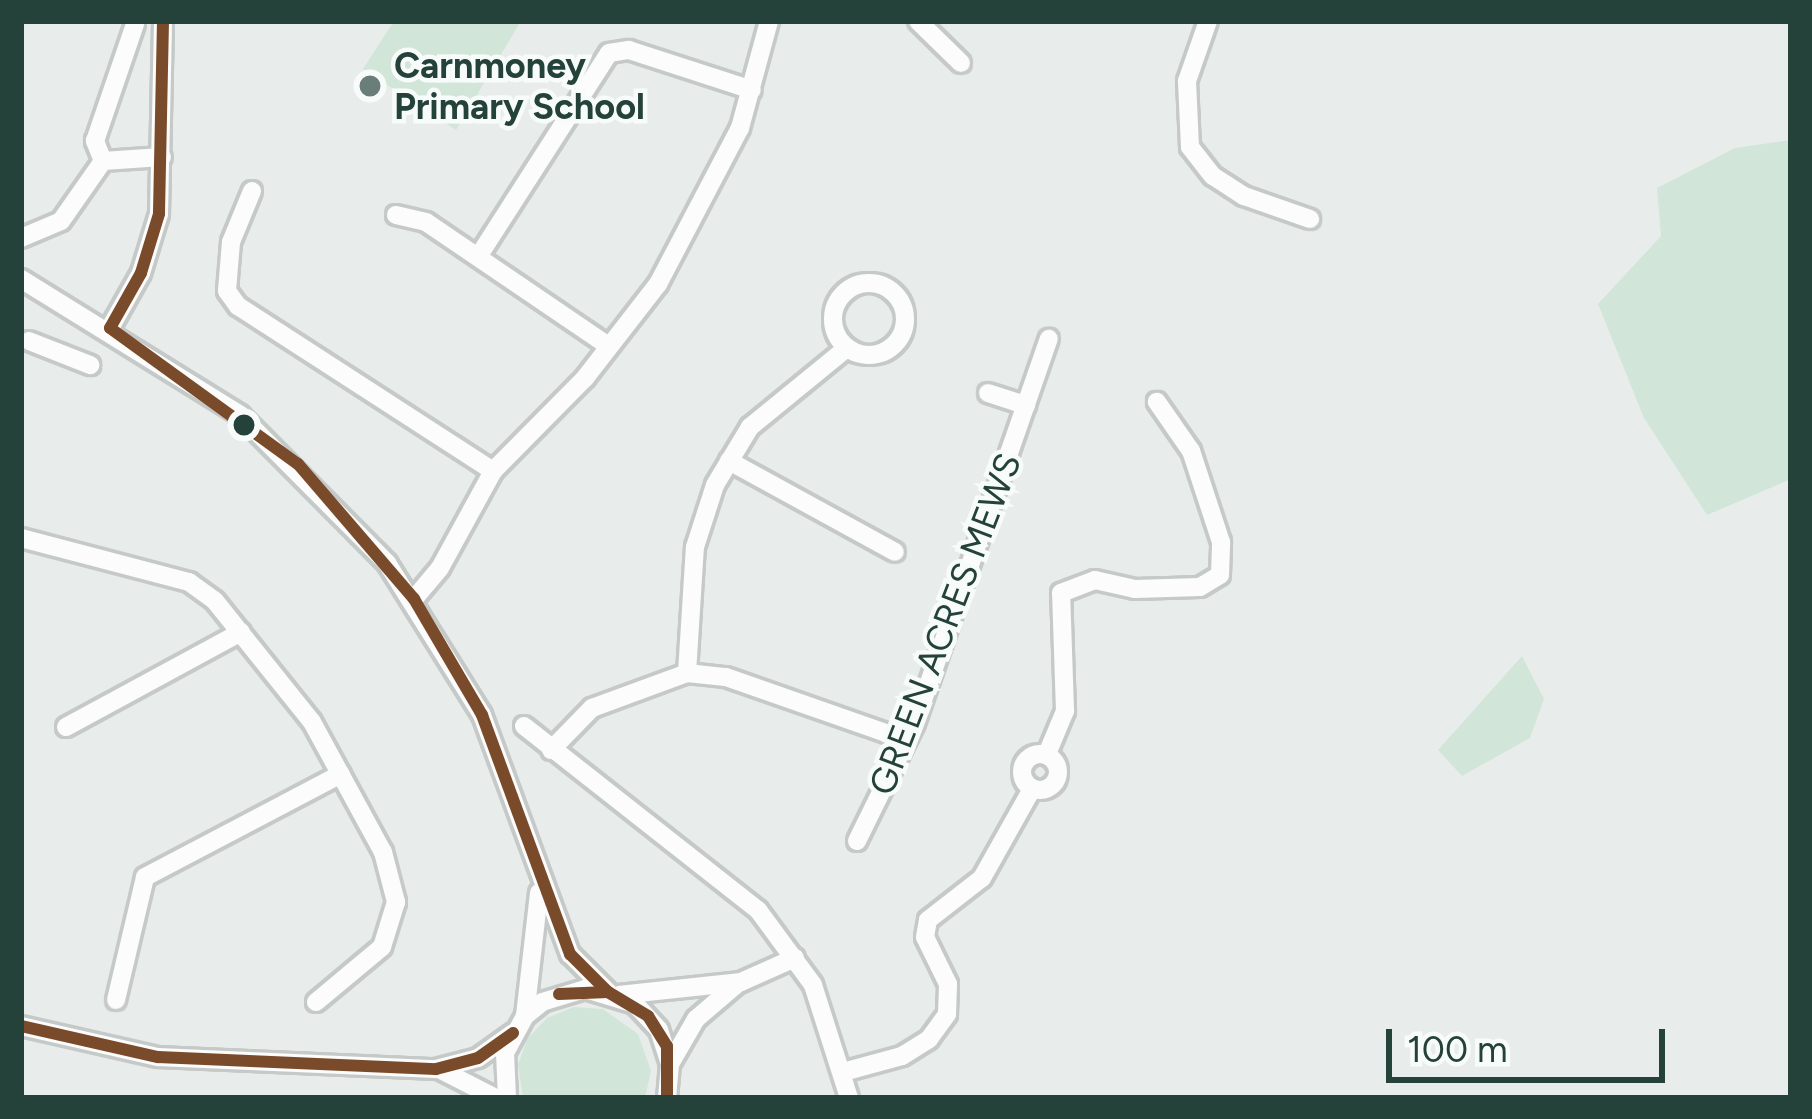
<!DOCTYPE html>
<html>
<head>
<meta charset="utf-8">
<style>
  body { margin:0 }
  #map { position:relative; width:1812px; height:1119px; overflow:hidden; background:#e8edeb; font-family:Figtree,sans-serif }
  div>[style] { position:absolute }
  .green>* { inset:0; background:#d1e6d8 }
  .roads { filter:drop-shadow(3px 0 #c5cac8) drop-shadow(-3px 0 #c5cac8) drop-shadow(0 3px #c5cac8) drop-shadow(0 -3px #c5cac8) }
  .minor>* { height:18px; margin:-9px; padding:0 9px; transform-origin:9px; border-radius:9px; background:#fcfcfc }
  .minor>.ring { margin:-9px; padding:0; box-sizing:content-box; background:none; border:18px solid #fcfcfc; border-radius:50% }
  .bus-1>* { height:12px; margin:-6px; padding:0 6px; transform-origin:6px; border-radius:6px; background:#7a4b2a }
  .dots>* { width:33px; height:33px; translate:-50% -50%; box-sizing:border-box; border:6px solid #f7fbf9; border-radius:50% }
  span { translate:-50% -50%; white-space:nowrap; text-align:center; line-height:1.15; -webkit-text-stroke:9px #f7fbf9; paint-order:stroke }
  .poi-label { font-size:36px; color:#24423a; font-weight:700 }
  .left { translate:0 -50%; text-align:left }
  .street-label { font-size:36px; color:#24423a }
  .frame { position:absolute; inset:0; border:24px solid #24423a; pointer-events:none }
  .scale { position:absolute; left:1386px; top:1029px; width:279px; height:54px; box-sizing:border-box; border:6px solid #24423a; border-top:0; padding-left:15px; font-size:36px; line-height:42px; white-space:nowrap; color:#24423a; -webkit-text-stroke:9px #f7fbf9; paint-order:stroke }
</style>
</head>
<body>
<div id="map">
  <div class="green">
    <div style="clip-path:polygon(394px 21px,521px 21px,456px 130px,363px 69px)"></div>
    <div style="clip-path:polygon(1791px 140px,1791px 479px,1707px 515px,1644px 418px,1598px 304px,1661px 236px,1657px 188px,1735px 148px)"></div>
    <div style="clip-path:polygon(1522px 656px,1544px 699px,1530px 738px,1462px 776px,1438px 750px)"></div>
    <div style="clip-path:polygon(574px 1007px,603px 1009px,638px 1034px,651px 1071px,645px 1098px,523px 1098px,518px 1065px,527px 1039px,547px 1018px)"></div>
  </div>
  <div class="roads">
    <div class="minor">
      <div style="left:918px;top:21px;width:60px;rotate:44.3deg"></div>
      <div style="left:1208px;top:21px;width:64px;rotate:109.3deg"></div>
      <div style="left:1187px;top:81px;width:66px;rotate:87.4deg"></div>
      <div style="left:1190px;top:147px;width:37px;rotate:52deg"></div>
      <div style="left:1213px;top:176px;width:37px;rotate:33deg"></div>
      <div style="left:1244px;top:196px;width:70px;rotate:19.2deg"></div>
      <div style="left:103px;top:161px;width:22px;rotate:-112deg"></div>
      <div style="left:95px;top:141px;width:124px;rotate:-71.1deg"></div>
      <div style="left:252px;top:191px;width:55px;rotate:112.4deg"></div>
      <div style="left:231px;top:242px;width:49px;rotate:94.7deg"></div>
      <div style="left:227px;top:291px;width:19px;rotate:54deg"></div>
      <div style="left:238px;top:306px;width:304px;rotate:32.9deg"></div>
      <div style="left:396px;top:215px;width:31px;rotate:13deg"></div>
      <div style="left:426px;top:222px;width:219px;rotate:34.2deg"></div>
      <div style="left:21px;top:238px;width:43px;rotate:-23deg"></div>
      <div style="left:61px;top:221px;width:73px;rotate:-55deg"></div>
      <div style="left:103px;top:161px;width:59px;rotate:-3.9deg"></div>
      <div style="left:478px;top:257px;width:242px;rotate:-57.3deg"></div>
      <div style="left:609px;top:53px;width:20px;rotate:-9deg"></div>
      <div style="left:629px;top:50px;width:129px;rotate:18deg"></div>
      <div style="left:21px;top:279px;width:258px;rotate:31.8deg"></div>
      <div style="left:240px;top:415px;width:209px;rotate:45.2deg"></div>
      <div style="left:387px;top:563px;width:179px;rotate:58deg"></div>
      <div style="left:482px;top:715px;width:255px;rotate:69.8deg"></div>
      <div style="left:570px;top:954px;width:54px;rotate:45deg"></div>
      <div class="ring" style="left:833px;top:283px;width:54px;height:54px"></div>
      <div style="left:110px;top:328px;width:63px;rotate:-60.6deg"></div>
      <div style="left:141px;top:273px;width:62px;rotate:-73deg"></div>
      <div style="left:159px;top:214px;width:193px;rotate:-88.8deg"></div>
      <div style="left:29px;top:341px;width:66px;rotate:21.5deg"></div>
      <div style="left:988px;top:393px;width:40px;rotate:18deg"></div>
      <div style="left:729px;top:461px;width:189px;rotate:28.7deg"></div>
      <div style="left:21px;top:538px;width:174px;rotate:14.7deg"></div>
      <div style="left:189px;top:582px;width:32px;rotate:36deg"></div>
      <div style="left:215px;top:601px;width:155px;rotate:51.3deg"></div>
      <div style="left:312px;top:722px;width:148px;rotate:61.4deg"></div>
      <div style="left:383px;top:852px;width:52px;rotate:75.4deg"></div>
      <div style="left:396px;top:902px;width:47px;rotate:107.3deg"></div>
      <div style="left:382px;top:947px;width:86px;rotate:140.2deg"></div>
      <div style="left:414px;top:599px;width:40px;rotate:-50deg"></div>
      <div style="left:440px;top:568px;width:111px;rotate:-61.3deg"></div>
      <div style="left:493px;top:471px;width:131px;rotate:-45.3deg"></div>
      <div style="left:585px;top:378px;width:119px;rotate:-52.2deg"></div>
      <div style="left:658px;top:284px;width:176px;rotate:-62.3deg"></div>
      <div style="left:740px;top:128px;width:111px;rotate:-74.8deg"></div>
      <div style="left:687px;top:673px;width:126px;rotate:-86.4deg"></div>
      <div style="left:695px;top:547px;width:65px;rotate:-72.1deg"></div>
      <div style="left:715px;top:485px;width:68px;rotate:-58.9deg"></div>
      <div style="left:750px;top:427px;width:125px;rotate:-39.2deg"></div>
      <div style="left:524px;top:726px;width:298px;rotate:38.2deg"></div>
      <div style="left:758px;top:910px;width:93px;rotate:53.7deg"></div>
      <div style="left:813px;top:985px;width:119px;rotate:72.3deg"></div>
      <div style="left:66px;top:727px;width:199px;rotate:-28.5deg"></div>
      <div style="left:551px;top:750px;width:59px;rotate:-45.7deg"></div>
      <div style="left:592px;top:708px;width:101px;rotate:-20.2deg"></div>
      <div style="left:687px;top:673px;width:39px;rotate:6deg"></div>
      <div style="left:726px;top:677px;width:191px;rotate:19.3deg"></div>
      <div class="ring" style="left:1022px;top:754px;width:18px;height:18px"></div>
      <div style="left:1047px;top:754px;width:47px;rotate:-67.3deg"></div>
      <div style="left:1065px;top:711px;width:118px;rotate:-91.9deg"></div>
      <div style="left:1061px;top:593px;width:36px;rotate:-21deg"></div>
      <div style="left:1095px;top:580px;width:41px;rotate:12.7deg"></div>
      <div style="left:1135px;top:589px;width:65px;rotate:-1.8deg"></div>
      <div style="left:1200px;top:587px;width:23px;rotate:-31deg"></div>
      <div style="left:1220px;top:575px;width:33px;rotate:-88deg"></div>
      <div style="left:1221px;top:542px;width:96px;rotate:-108.2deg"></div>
      <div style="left:1191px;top:451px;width:60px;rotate:-124.8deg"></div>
      <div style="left:857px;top:841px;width:131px;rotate:-63.8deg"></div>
      <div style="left:915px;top:723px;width:407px;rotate:-70.8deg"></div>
      <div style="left:619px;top:995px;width:123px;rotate:-6.1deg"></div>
      <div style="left:741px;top:982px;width:59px;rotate:-24deg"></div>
      <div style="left:116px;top:1000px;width:126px;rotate:-76.7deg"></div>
      <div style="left:145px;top:877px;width:221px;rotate:-27.7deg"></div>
      <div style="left:525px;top:1016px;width:124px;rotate:-83.5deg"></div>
      <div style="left:21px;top:1026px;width:140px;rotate:12.8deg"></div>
      <div style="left:158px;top:1057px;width:278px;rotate:2.5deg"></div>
      <div style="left:436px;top:1069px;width:43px;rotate:-14.7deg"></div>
      <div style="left:478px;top:1058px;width:43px;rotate:-35.5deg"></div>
      <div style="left:670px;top:1064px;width:52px;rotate:-60deg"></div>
      <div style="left:696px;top:1019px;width:54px;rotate:-40.5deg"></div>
      <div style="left:441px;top:1070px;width:62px;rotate:27deg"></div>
      <div style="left:843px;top:1072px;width:61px;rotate:-15.2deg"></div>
      <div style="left:902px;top:1056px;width:32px;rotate:-32deg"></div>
      <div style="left:929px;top:1039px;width:31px;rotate:-54deg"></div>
      <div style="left:947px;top:1014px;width:30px;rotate:-88deg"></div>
      <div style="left:948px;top:984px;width:52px;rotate:-116.1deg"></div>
      <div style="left:925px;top:937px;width:17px;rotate:-80deg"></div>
      <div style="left:928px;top:920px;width:68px;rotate:-37.9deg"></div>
      <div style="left:982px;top:878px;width:102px;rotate:-60.7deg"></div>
      <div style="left:507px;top:1098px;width:45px;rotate:-92.5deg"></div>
      <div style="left:505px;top:1053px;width:42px;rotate:-61.6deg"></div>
      <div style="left:525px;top:1016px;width:22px;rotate:-39deg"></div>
      <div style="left:542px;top:1002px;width:45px;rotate:-16.8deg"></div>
      <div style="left:585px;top:989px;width:52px;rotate:16.7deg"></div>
      <div style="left:635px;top:1004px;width:35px;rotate:47deg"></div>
      <div style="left:659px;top:1030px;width:36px;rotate:72deg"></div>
      <div style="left:670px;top:1064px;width:34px;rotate:95deg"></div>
    </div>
  </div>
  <div class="bus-1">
    <div style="left:163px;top:21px;width:193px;rotate:91.2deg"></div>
    <div style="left:159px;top:214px;width:62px;rotate:107deg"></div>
    <div style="left:141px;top:273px;width:63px;rotate:119.4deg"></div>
    <div style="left:110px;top:328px;width:232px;rotate:35.9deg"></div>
    <div style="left:298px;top:464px;width:178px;rotate:49.3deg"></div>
    <div style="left:414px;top:599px;width:134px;rotate:59.6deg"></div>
    <div style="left:482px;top:715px;width:255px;rotate:69.8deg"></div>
    <div style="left:570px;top:954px;width:54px;rotate:45deg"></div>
    <div style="left:559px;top:994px;width:49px;rotate:-2.3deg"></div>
    <div style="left:608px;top:992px;width:47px;rotate:31deg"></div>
    <div style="left:648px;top:1016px;width:36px;rotate:58deg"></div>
    <div style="left:667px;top:1046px;width:52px;rotate:90deg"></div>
    <div style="left:21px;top:1026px;width:140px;rotate:12.8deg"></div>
    <div style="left:158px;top:1057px;width:278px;rotate:2.5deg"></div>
    <div style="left:436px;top:1069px;width:43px;rotate:-14.7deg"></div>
    <div style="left:478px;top:1058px;width:43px;rotate:-35.5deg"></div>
  </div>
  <div class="dots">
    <div style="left:370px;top:86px;background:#697e78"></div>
    <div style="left:244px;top:425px;background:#24423a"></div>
  </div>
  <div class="poi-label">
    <span class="left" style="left:394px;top:86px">Carnmoney<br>Primary School</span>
  </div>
  <div class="street-label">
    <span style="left:945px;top:624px;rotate:-69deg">GREEN ACRES MEWS</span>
  </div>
  <div class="frame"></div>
  <div class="scale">100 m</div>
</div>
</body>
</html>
